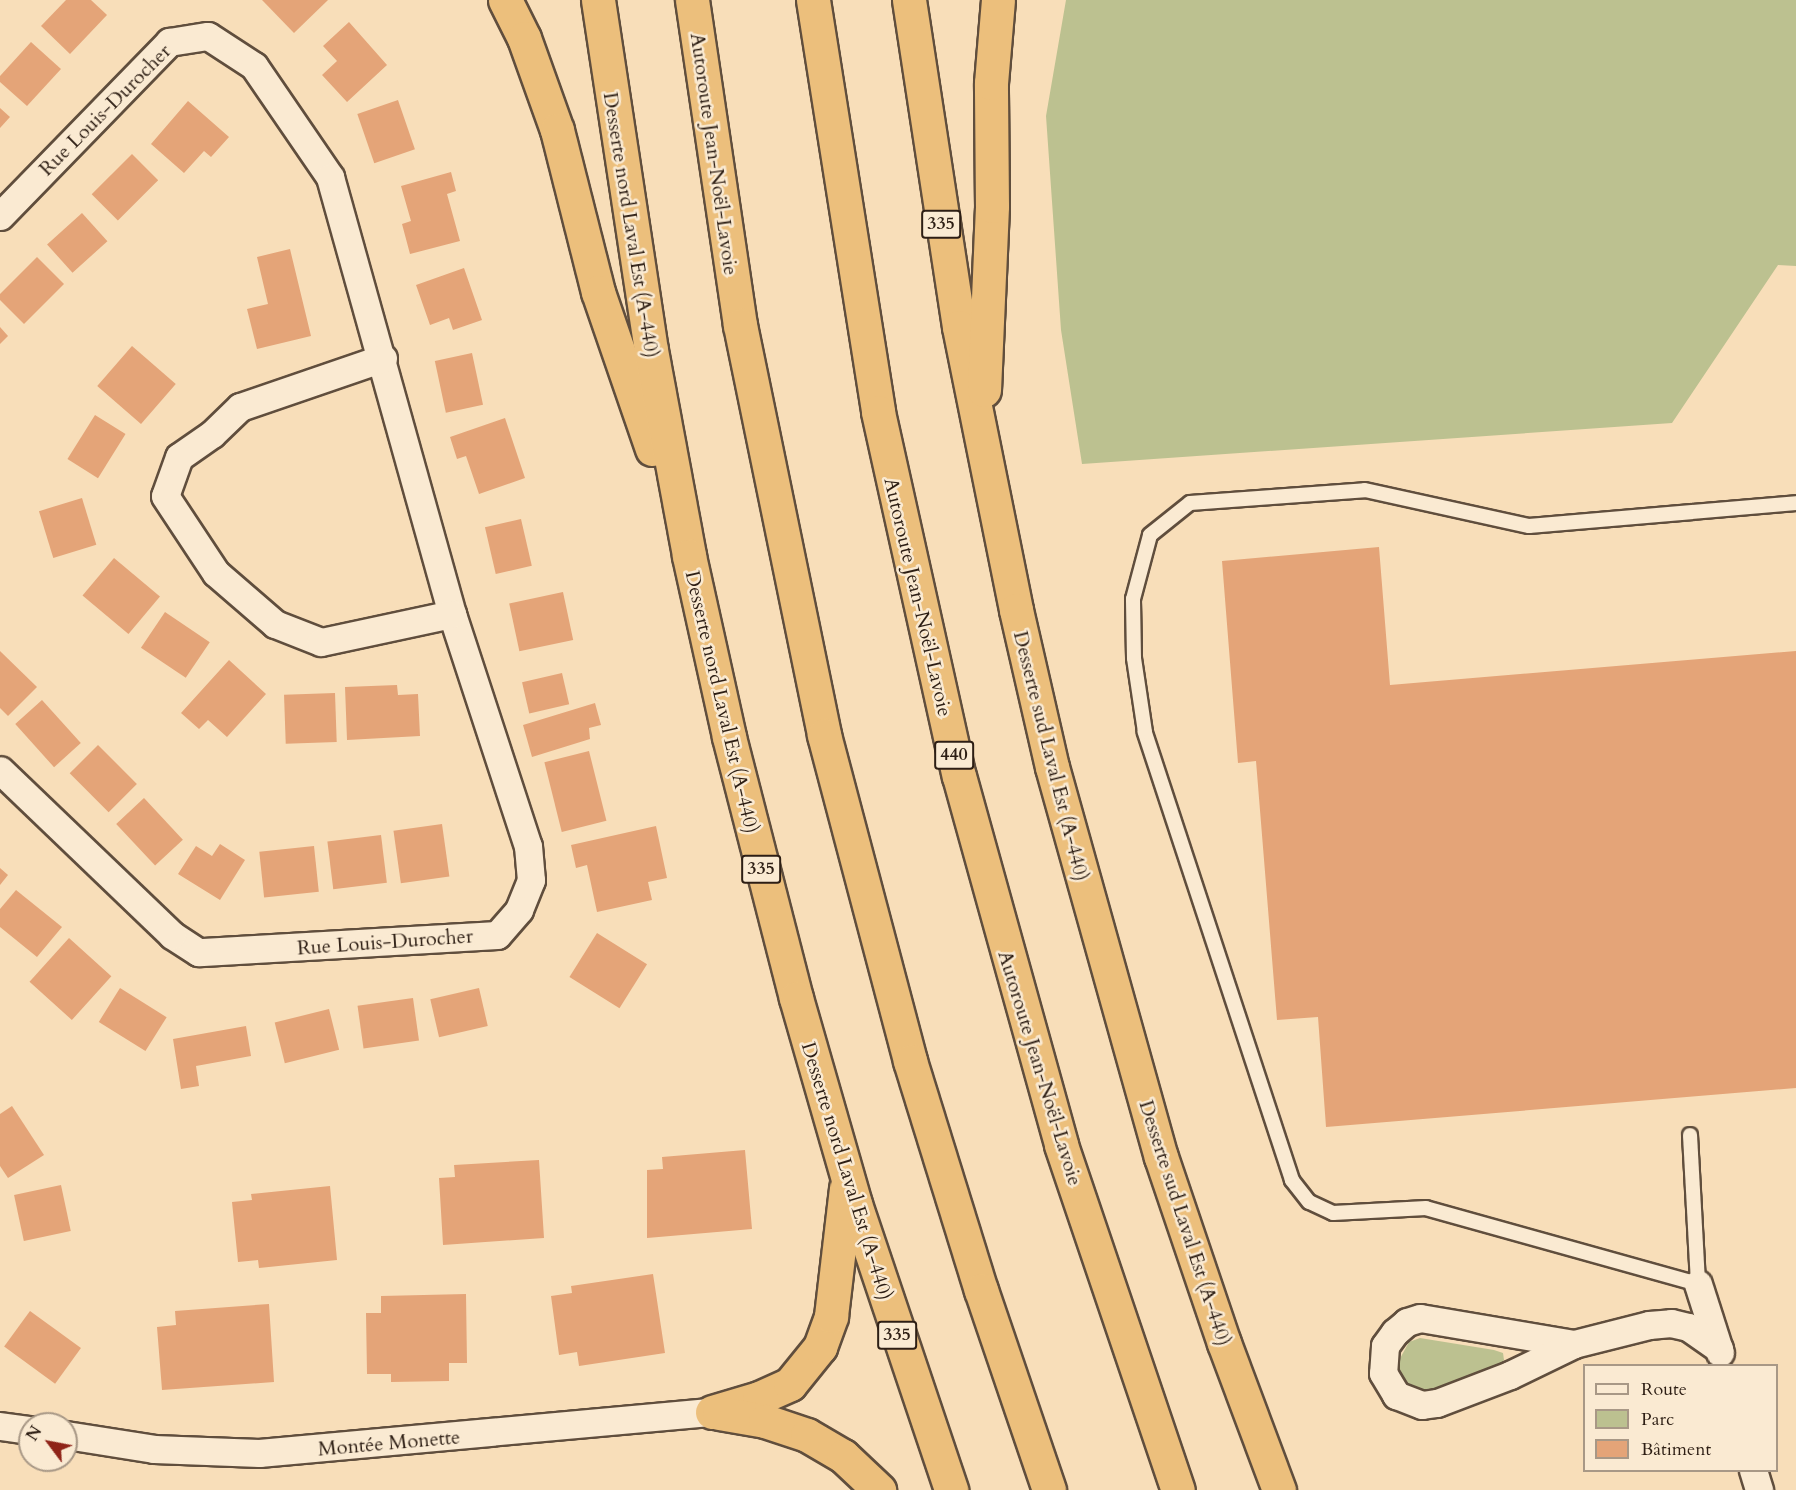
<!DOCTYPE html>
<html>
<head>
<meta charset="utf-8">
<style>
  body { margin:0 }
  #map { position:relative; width:1796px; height:1490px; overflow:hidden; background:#f8deb9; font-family:Cardo,serif }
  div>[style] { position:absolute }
  .green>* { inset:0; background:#bcc190 }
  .building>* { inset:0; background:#e4a478; transform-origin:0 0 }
  .roads { filter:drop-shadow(2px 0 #604e3d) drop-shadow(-2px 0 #604e3d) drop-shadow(0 2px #604e3d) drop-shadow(0 -2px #604e3d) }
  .lane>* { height:14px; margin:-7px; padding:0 7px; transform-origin:7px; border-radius:7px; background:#faead2 }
  .street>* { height:27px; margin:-13.5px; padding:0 13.5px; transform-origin:13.5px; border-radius:13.5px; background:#faead2 }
  .highway>* { height:33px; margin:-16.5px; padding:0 16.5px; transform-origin:16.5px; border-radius:16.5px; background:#ecbf7c }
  span { translate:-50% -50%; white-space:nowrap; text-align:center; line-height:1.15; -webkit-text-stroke:5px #faead2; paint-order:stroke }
  .shield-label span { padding:2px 4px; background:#faead2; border:2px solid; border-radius:4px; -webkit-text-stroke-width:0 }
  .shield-label { font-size:18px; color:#2d1e14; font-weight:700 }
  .street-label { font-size:20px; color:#2d1e14 }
  .legend { position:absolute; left:1583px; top:1364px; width:195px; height:108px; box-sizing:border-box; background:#faead2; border:2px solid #a89886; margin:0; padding:8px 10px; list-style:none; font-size:18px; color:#2d1e14 }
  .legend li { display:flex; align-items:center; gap:12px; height:30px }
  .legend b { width:30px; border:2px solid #a89886 }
  .north { position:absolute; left:18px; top:1412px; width:60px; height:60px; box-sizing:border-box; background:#faead2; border:2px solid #a89886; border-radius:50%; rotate:302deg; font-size:16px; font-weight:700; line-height:24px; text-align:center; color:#2d1e14 }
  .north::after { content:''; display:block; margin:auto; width:21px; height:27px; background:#8f2418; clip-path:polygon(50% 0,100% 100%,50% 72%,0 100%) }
</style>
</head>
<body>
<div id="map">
  <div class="green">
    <div style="clip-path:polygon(1066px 0,1796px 0,1796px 266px,1778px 265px,1672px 423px,1082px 464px,1061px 330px,1046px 116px)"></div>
    <div style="clip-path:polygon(1420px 1338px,1494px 1350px,1503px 1353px,1504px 1360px,1500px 1365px,1424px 1393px,1405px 1386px,1397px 1364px,1409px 1342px)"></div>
  </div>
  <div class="building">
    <div style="clip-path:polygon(66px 0,91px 0,107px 15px,70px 54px,41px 26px)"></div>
    <div style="clip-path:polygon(262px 0,328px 0,294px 33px)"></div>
    <div style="clip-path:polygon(349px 22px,387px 65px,347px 102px,322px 75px,337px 61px,323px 46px)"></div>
    <div style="clip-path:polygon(31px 42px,61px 69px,27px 106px,0 82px,0 76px)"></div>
    <div style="left:398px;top:100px;width:52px;height:43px;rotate:71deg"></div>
    <div style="clip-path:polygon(188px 101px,229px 137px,211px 157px,204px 151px,184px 173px,151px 144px)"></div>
    <div style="clip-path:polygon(0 108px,10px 117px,0 128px)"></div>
    <div style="left:132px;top:154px;width:37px;height:57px;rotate:45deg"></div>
    <div style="clip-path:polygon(451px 172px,456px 191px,447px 194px,460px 241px,410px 254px,402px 224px,411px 221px,401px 186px)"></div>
    <div style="left:82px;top:213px;width:38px;height:47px;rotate:48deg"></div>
    <div style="clip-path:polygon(290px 249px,311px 336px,257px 349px,247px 309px,268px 304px,257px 257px)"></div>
    <div style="clip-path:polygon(37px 257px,64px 284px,24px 324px,0 300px,0 294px)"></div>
    <div style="clip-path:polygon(464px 268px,482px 320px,453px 330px,449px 318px,430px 325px,416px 285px)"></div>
    <div style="clip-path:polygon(0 327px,8px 336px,0 344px)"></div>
    <div style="left:132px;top:346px;width:58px;height:53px;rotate:41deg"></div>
    <div style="left:472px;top:353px;width:53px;height:38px;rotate:78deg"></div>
    <div style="left:95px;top:415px;width:36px;height:52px;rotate:32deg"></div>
    <div style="clip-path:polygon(505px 418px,525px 478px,479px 494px,466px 456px,457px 459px,450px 437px)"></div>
    <div style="left:82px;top:498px;width:49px;height:45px;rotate:73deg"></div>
    <div style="left:521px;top:519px;width:48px;height:37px;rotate:77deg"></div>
    <div style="clip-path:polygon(1379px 547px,1390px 685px,1796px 651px,1796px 1088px,1326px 1127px,1318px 1017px,1277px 1020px,1256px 761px,1238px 763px,1222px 561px)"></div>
    <div style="left:114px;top:558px;width:60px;height:49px;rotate:40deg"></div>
    <div style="left:563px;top:592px;width:49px;height:55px;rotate:78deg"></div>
    <div style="left:165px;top:612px;width:54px;height:43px;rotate:34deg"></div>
    <div style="clip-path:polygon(0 651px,37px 687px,8px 716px,0 708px)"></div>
    <div style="clip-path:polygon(229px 660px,266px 694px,227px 737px,208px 720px,199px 729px,181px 713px)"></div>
    <div style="left:562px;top:673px;width:32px;height:41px;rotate:77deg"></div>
    <div style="clip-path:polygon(397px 685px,398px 695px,418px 694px,420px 736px,347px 740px,345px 687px)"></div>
    <div style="left:335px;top:693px;width:49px;height:51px;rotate:88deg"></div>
    <div style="left:42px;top:700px;width:58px;height:36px;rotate:48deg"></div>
    <div style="clip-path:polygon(595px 703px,601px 725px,589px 728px,590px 739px,532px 757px,523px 725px)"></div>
    <div style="left:98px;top:745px;width:55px;height:40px;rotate:45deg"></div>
    <div style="left:589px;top:751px;width:72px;height:46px;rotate:76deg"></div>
    <div style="left:144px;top:798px;width:57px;height:38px;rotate:47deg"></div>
    <div style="left:442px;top:824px;width:53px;height:49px;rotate:82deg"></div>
    <div style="clip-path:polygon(656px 826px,667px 878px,648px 882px,652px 900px,597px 912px,587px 865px,576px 868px,571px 845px)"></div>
    <div style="left:381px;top:835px;width:48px;height:54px;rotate:83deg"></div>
    <div style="clip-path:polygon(220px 844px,245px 860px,220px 900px,178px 874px,196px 846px,212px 856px)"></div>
    <div style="left:314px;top:846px;width:46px;height:55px;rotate:84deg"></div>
    <div style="clip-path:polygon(0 868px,8px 875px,0 885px)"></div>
    <div style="clip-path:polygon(16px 890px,62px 927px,37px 957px,0 927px,0 909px)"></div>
    <div style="left:597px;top:933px;width:59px;height:52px;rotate:32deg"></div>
    <div style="left:69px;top:938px;width:57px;height:59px;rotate:42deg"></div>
    <div style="left:120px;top:988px;width:55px;height:40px;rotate:32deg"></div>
    <div style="left:479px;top:988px;width:39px;height:50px;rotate:77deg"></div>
    <div style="left:413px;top:998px;width:43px;height:56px;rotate:82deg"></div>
    <div style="left:329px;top:1009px;width:42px;height:56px;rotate:76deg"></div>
    <div style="clip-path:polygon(246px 1026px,251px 1056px,196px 1066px,199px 1086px,181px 1089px,173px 1039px)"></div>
    <div style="clip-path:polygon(12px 1106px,44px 1155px,8px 1178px,0 1166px,0 1114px)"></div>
    <div style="clip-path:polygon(745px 1150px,752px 1229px,647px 1238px,647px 1170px,663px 1169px,662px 1157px)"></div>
    <div style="clip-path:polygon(539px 1160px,544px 1238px,443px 1245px,439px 1178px,455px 1177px,454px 1165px)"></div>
    <div style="left:61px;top:1185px;width:47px;height:48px;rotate:78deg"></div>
    <div style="clip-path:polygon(330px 1186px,337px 1260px,259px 1268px,258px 1260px,238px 1262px,232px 1202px,252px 1200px,251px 1194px)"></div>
    <div style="clip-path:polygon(653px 1274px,665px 1353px,579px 1366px,577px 1352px,559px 1355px,551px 1296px,572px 1293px,571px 1286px)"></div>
    <div style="clip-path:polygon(466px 1294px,467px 1363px,449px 1363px,449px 1381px,391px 1382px,391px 1374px,367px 1374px,366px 1313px,381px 1313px,381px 1296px)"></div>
    <div style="clip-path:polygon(269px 1304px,274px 1382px,162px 1390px,157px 1327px,176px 1325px,175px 1311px)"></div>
    <div style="left:30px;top:1311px;width:63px;height:44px;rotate:36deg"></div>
  </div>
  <div class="roads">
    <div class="lane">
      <div style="left:1690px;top:1135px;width:149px;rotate:86.9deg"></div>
      <div style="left:1698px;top:1284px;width:282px;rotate:-164.4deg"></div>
      <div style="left:1426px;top:1208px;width:93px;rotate:176.9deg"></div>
      <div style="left:1333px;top:1213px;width:26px;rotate:-155deg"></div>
      <div style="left:1309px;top:1202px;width:28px;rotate:-128deg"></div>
      <div style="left:1292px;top:1180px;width:472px;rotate:-108.2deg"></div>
      <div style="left:1145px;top:732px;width:75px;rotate:-98.5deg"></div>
      <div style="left:1134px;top:658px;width:59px;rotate:-91deg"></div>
      <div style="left:1133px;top:599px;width:66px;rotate:-75.1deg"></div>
      <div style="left:1150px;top:535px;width:51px;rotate:-38.7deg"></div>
      <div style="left:1190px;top:503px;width:175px;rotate:-4.2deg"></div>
      <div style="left:1365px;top:490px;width:168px;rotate:12.4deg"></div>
      <div style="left:1529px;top:526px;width:268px;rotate:-4.9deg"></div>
    </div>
    <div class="street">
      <div style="left:0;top:216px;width:243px;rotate:-45.8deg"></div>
      <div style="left:169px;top:42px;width:39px;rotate:-9deg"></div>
      <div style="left:208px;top:36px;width:55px;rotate:33.1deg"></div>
      <div style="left:254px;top:66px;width:135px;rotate:55.6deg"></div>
      <div style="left:330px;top:177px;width:454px;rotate:74.4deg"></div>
      <div style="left:452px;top:614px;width:244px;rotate:71.9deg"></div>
      <div style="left:528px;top:846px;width:34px;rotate:85deg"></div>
      <div style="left:531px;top:880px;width:32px;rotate:112deg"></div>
      <div style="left:519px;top:910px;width:33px;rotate:131deg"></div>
      <div style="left:497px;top:935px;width:299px;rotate:176.7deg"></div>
      <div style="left:198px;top:952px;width:31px;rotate:-147deg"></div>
      <div style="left:172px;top:935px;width:238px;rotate:-136.2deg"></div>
      <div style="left:383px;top:358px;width:151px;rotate:161.1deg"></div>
      <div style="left:240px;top:407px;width:39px;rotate:136deg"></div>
      <div style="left:212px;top:434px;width:40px;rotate:145.1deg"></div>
      <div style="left:179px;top:457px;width:41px;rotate:109.7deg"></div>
      <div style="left:165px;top:496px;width:92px;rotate:56.5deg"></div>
      <div style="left:216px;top:573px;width:78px;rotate:40.8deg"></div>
      <div style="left:275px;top:624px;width:49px;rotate:21.4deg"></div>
      <div style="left:321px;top:642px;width:134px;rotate:-12.1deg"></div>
      <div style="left:1698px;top:1284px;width:72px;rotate:72.3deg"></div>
      <div style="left:1574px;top:1344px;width:156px;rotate:-170.4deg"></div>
      <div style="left:1420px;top:1318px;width:14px;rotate:163deg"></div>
      <div style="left:1407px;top:1322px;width:16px;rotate:140deg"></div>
      <div style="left:1395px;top:1332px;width:17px;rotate:126deg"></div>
      <div style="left:1385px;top:1346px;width:27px;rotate:94deg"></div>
      <div style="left:1383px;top:1373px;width:26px;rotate:59deg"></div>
      <div style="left:1396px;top:1395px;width:28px;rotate:21deg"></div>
      <div style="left:1422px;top:1405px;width:15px;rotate:-8deg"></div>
      <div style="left:1437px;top:1403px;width:78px;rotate:-21deg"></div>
      <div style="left:1510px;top:1375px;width:71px;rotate:-25.8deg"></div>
      <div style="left:1574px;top:1344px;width:77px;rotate:-14.2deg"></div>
      <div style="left:1649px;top:1325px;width:22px;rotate:-5deg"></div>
      <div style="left:1671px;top:1323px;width:17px;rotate:13deg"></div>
      <div style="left:1688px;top:1327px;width:38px;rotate:35deg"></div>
      <div style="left:0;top:1426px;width:30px;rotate:8deg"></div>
      <div style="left:66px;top:1435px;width:89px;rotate:9deg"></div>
      <div style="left:154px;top:1449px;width:105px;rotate:2.2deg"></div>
      <div style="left:259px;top:1453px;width:455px;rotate:-5.2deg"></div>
      <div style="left:1753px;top:1470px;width:21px;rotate:73deg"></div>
    </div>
    <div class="highway">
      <div style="left:505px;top:0;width:42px;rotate:63.4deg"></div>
      <div style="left:524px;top:38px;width:98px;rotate:70.3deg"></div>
      <div style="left:557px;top:130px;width:167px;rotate:75.8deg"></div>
      <div style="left:598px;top:292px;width:166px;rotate:71deg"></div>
      <div style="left:598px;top:0;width:354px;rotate:81.4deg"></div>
      <div style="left:651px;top:350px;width:209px;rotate:79.5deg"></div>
      <div style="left:689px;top:556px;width:185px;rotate:77.5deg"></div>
      <div style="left:729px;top:737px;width:269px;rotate:75.6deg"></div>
      <div style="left:796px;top:998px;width:214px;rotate:74deg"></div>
      <div style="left:855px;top:1204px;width:302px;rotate:71.4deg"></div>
      <div style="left:692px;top:0;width:329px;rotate:81.6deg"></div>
      <div style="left:740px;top:325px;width:419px;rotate:78.4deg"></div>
      <div style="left:824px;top:735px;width:337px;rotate:75.2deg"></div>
      <div style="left:910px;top:1061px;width:240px;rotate:72.8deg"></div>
      <div style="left:981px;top:1290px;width:211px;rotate:71.2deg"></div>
      <div style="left:813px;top:0;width:417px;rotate:81deg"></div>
      <div style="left:878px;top:412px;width:373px;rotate:77.5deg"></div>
      <div style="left:959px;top:776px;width:383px;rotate:74.5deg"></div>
      <div style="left:1061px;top:1145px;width:364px;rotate:71.3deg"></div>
      <div style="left:909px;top:0;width:331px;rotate:81.3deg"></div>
      <div style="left:959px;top:327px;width:289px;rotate:78.6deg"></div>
      <div style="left:1016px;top:610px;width:161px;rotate:77.1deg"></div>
      <div style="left:1052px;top:767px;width:405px;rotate:74.4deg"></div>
      <div style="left:1161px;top:1157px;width:196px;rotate:71.3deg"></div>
      <div style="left:1224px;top:1343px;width:157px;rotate:69.5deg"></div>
      <div style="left:984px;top:390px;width:184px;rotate:-87.5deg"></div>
      <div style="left:992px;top:206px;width:123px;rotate:-90.5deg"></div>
      <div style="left:991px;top:83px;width:83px;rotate:-85.2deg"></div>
      <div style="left:712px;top:1412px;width:49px;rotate:-16.6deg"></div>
      <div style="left:759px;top:1398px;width:34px;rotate:-24deg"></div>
      <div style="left:790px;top:1384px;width:48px;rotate:-51deg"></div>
      <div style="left:820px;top:1347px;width:33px;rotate:-70deg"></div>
      <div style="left:831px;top:1316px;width:128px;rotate:-83.3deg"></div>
      <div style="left:719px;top:1413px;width:47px;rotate:9.9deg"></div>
      <div style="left:765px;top:1421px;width:44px;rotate:18.4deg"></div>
      <div style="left:807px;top:1435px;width:42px;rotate:30.3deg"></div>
      <div style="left:843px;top:1456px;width:50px;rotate:43.4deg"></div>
    </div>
  </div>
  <div class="shield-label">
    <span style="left:941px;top:224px">335</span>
    <span style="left:954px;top:755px">440</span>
    <span style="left:761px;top:869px">335</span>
    <span style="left:897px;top:1335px">335</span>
  </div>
  <div class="street-label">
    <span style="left:105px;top:110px;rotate:-45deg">Rue Louis-Durocher</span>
    <span style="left:714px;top:154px;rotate:82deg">Autoroute Jean-Noël-Lavoie</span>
    <span style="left:631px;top:225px;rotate:81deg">Desserte nord Laval Est (A-440)</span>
    <span style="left:918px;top:597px;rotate:77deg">Autoroute Jean-Noël-Lavoie</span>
    <span style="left:722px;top:702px;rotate:77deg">Desserte nord Laval Est (A-440)</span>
    <span style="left:1051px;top:756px;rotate:76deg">Desserte sud Laval Est (A-440)</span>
    <span style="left:385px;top:942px;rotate:-4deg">Rue Louis-Durocher</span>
    <span style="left:1040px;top:1068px;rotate:73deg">Autoroute Jean-Noël-Lavoie</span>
    <span style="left:847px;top:1171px;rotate:73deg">Desserte nord Laval Est (A-440)</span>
    <span style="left:1185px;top:1223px;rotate:72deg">Desserte sud Laval Est (A-440)</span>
    <span style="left:389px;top:1443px;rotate:-5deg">Montée Monette</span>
  </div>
  <ul class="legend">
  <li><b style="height:8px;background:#faead2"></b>Route</li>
  <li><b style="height:16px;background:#bcc190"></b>Parc</li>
  <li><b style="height:16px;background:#e4a478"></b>Bâtiment</li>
  </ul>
  <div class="north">N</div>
</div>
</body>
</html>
